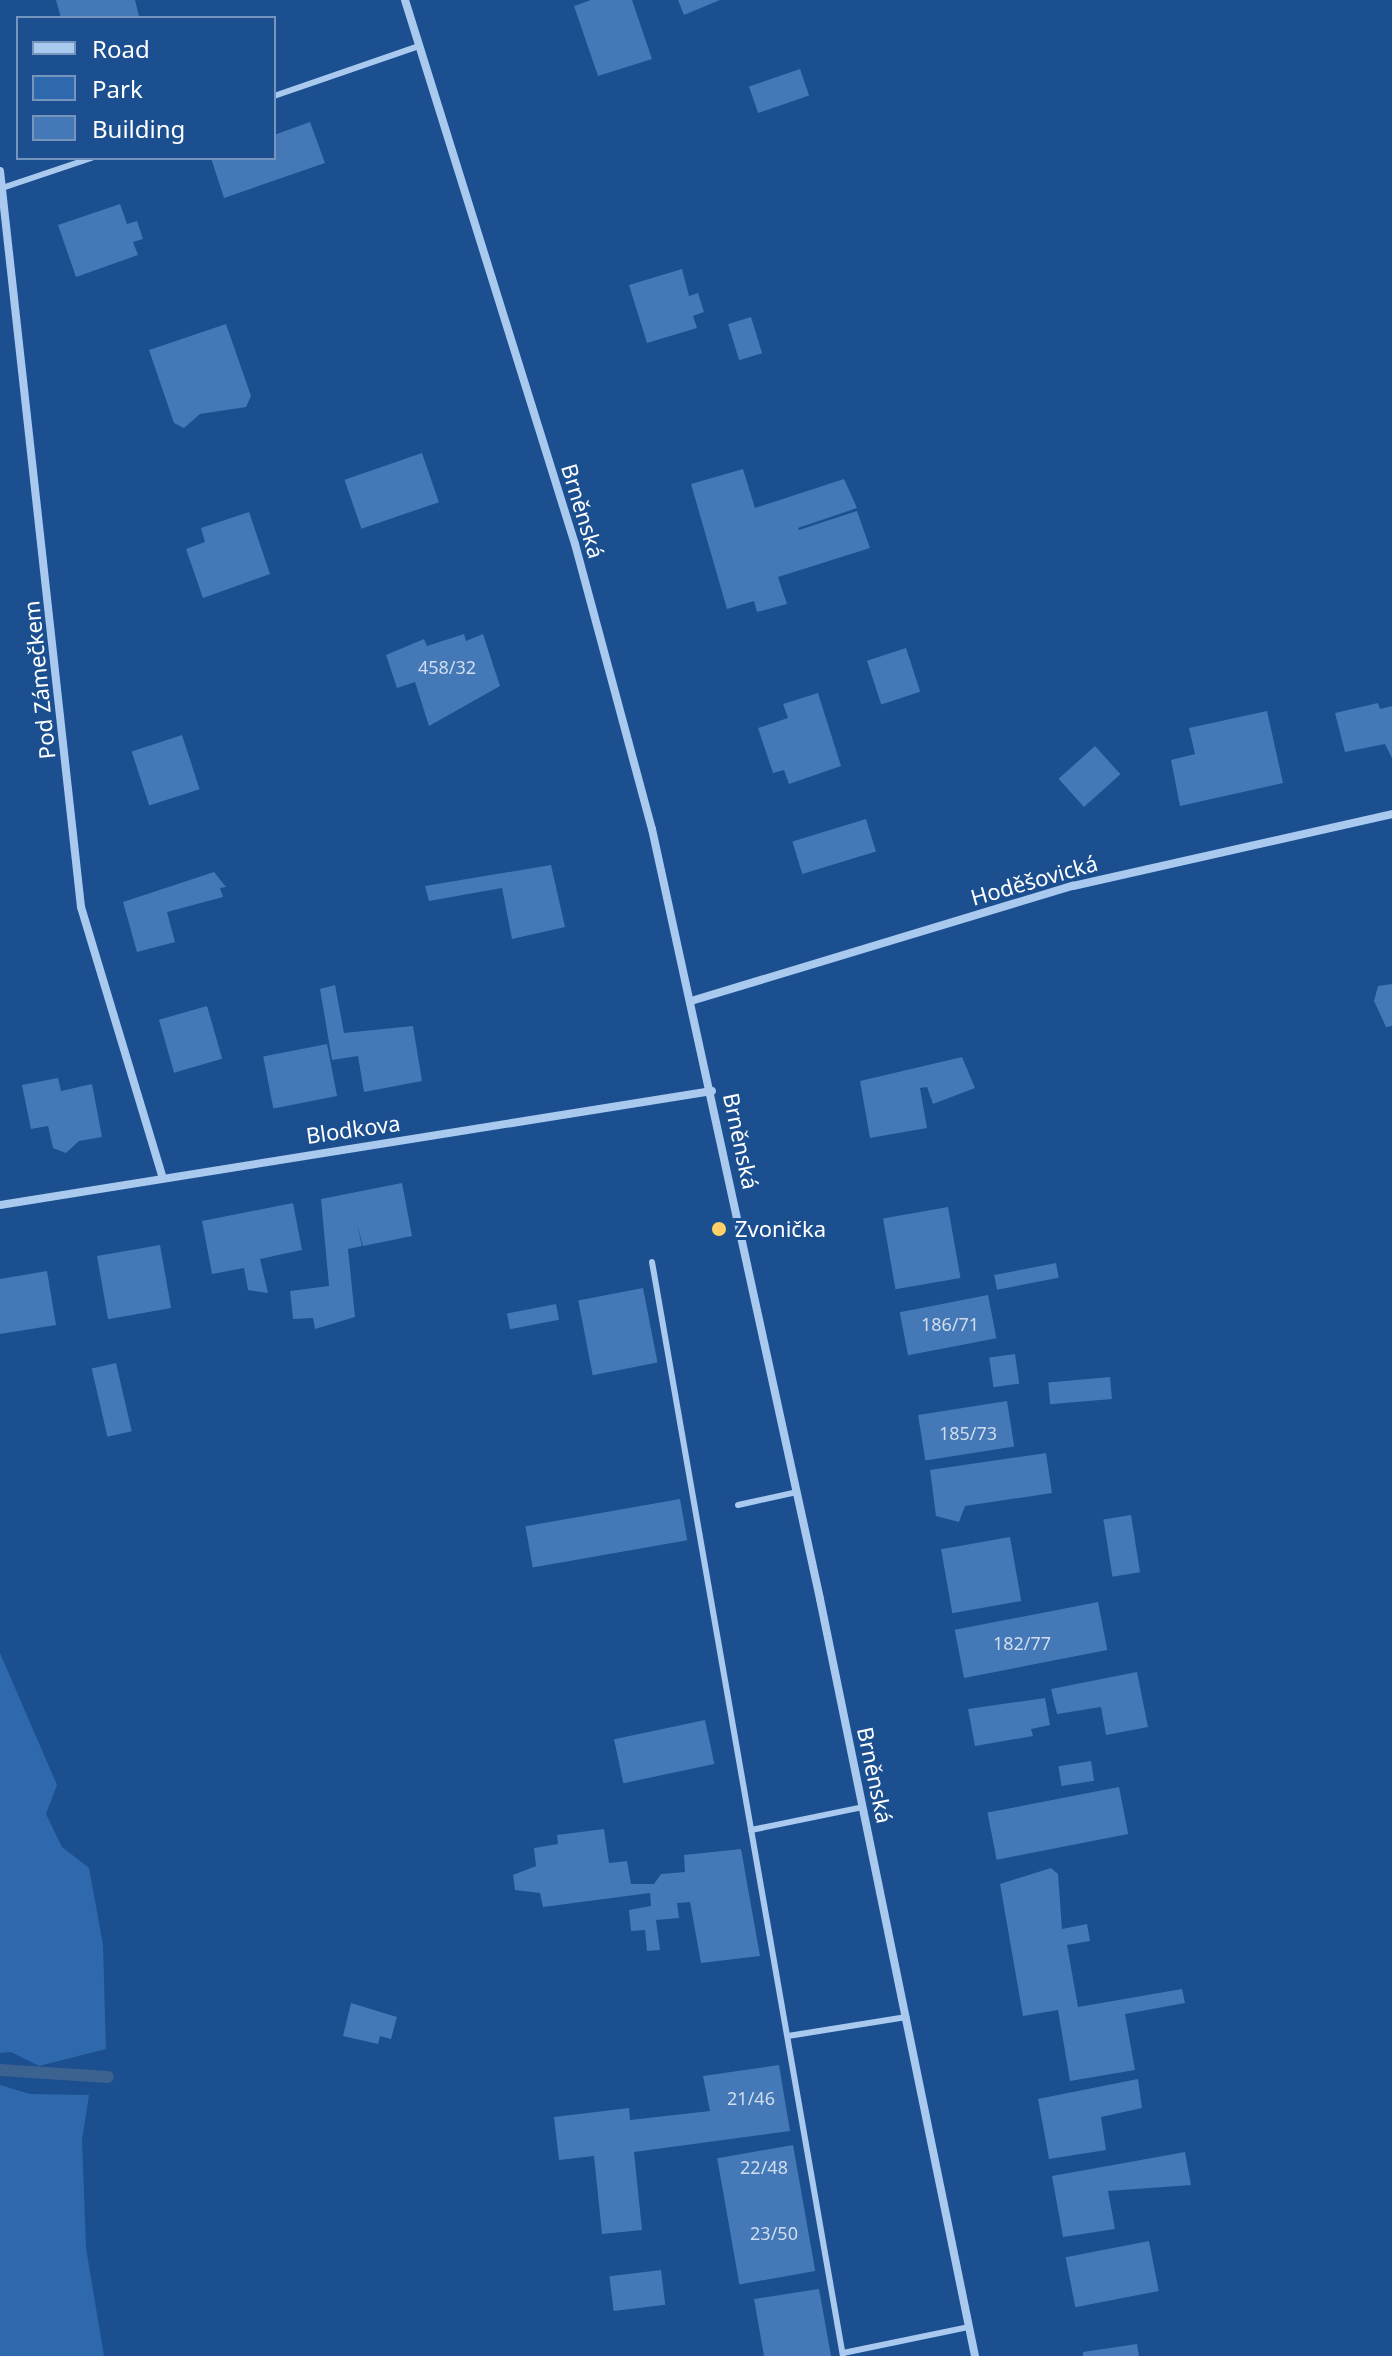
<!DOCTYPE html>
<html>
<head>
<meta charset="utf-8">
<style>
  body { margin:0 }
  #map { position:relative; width:1392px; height:2356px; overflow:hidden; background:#1b4f8f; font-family:"Noto Sans",sans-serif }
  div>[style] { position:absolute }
  .green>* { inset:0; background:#2e69ad }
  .stream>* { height:12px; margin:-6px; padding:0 6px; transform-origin:6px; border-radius:6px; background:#3c6290 }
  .building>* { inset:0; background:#4478b7; transform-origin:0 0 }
  .service>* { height:6px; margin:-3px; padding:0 3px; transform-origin:3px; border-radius:3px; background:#a9c9ee }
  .minor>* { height:8px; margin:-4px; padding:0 4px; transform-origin:4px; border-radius:4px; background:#a9c9ee }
  .dots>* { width:22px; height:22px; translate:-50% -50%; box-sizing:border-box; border:4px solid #1b4f8f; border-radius:50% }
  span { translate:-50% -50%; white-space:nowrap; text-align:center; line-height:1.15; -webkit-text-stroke:6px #1b4f8f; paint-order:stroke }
  .number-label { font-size:18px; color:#d0dded }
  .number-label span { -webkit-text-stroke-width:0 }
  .street-label { font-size:22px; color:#fff }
  .poi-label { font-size:22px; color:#fff }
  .left { translate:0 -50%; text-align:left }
  .legend { position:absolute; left:16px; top:16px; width:260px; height:144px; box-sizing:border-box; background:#1b4f8f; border:2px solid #7695bc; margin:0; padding:10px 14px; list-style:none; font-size:24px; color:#fff }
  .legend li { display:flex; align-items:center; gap:16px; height:40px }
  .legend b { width:40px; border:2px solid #7695bc }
</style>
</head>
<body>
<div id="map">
  <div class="green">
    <div style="clip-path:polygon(0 1653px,57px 1785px,46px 1814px,62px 1847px,89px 1868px,103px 1945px,106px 2049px,39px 2066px,11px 2052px,0 2053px)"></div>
    <div style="clip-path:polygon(0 2085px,30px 2094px,89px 2095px,82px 2140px,86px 2248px,104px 2356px,0 2356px)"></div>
  </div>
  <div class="stream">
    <div style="left:0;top:2070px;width:108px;rotate:3.7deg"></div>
  </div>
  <div class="building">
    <div style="clip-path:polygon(56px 0,135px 0,139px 16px,61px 18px)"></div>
    <div style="clip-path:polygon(591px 0,632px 0,652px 59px,598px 76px,574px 6px)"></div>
    <div style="clip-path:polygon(678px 0,720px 0,684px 15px)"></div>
    <div style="left:800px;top:69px;width:28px;height:54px;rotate:71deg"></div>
    <div style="clip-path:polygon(310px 122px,325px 163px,224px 198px,211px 158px,274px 158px,274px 135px)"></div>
    <div style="clip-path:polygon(120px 204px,127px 224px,137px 221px,143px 239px,133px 242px,138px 255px,76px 277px,58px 225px)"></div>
    <div style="clip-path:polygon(682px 269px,689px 296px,698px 293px,704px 312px,693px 316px,697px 328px,647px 343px,629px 285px)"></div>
    <div style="left:751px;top:317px;width:38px;height:24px;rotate:73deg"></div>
    <div style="clip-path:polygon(226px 324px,251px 396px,246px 407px,200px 414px,184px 428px,174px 423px,149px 350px)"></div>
    <div style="left:422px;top:453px;width:52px;height:82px;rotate:71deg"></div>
    <div style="clip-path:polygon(743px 469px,755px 508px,844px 479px,857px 508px,798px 528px,799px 530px,857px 511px,870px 548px,778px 577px,787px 604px,757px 612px,754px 601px,727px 609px,691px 484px)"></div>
    <div style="clip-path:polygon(249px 512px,270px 574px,203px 598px,186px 549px,205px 542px,201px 528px)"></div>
    <div style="clip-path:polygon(464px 634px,466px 641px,483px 634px,500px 686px,429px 726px,415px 682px,397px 688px,386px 655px,424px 639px,427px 646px)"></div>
    <div style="left:906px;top:648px;width:46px;height:41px;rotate:72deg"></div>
    <div style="clip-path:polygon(818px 693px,841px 766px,789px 784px,784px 770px,773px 773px,758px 728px,788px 718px,783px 704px)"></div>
    <div style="clip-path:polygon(1378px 703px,1380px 709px,1392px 706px,1392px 758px,1385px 744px,1345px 752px,1335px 713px)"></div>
    <div style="clip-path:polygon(1267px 711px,1283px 783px,1180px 806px,1171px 760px,1195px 754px,1189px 728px)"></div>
    <div style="left:182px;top:735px;width:57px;height:53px;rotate:72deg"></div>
    <div style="left:1095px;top:746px;width:38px;height:49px;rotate:48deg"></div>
    <div style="left:866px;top:819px;width:34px;height:77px;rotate:73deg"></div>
    <div style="clip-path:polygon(551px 865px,565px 927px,512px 939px,502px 888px,429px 901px,425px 886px)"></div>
    <div style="clip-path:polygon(214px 872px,226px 887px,220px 888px,223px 897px,167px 912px,175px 942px,137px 952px,123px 902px)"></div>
    <div style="clip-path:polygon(1392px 984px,1392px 1026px,1386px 1027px,1374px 1001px,1378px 986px)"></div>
    <div style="clip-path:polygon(335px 985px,344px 1033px,413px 1026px,422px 1081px,364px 1092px,358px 1056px,332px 1060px,320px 989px)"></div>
    <div style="left:207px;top:1006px;width:55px;height:50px;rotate:74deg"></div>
    <div style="left:327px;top:1044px;width:53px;height:65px;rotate:79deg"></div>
    <div style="clip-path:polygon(962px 1057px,975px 1088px,933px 1104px,927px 1087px,920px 1088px,927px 1128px,870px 1138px,860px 1081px)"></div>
    <div style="clip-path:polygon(58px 1078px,61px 1091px,92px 1084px,102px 1137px,79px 1141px,66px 1153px,53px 1148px,48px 1126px,31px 1129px,22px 1085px)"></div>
    <div style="clip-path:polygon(402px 1183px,412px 1236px,363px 1246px,357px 1224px,362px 1246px,348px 1249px,355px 1317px,315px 1329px,313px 1318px,293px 1319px,290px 1291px,329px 1286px,321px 1199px)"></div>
    <div style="clip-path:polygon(293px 1203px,302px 1250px,260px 1259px,268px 1293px,248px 1290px,244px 1268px,212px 1274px,202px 1221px)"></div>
    <div style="left:948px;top:1207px;width:72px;height:66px;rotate:80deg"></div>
    <div style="left:160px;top:1245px;width:64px;height:64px;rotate:80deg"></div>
    <div style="left:1056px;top:1263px;width:15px;height:63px;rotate:79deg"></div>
    <div style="clip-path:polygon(47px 1271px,56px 1325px,0 1334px,0 1279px)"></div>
    <div style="left:643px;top:1288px;width:76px;height:66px;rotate:79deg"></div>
    <div style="left:988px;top:1295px;width:44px;height:90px;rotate:79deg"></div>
    <div style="left:556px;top:1304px;width:16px;height:50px;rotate:79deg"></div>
    <div style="left:1015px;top:1354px;width:30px;height:26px;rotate:82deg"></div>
    <div style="left:116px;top:1363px;width:70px;height:25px;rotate:77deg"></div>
    <div style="left:1110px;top:1377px;width:22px;height:62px;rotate:85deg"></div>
    <div style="left:1007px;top:1401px;width:46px;height:90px;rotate:81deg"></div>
    <div style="clip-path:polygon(1046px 1453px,1052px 1493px,965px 1506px,959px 1522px,936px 1516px,930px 1470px)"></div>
    <div style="left:680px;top:1499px;width:42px;height:157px;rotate:80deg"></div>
    <div style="left:1131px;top:1515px;width:58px;height:28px;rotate:81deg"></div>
    <div style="left:1010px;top:1537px;width:65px;height:70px;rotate:80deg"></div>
    <div style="left:1098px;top:1602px;width:49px;height:146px;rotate:79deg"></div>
    <div style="clip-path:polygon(1137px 1672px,1148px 1727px,1106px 1735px,1101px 1707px,1057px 1714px,1051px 1689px)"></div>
    <div style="clip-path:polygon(1045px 1698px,1050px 1725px,1031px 1729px,1033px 1736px,975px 1746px,968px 1709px)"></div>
    <div style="left:705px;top:1720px;width:45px;height:93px;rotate:78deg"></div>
    <div style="left:1091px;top:1761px;width:20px;height:33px;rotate:81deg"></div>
    <div style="left:1119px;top:1787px;width:48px;height:134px;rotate:79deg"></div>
    <div style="clip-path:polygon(604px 1829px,609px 1863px,627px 1861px,631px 1884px,654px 1884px,661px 1874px,685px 1872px,684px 1855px,741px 1849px,760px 1956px,701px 1963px,690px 1902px,677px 1903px,679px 1918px,656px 1920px,660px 1950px,647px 1951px,645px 1930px,631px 1931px,629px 1910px,651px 1906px,650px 1893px,543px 1907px,540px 1893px,515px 1890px,513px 1875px,536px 1866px,534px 1848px,558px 1844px,557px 1835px)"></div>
    <div style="clip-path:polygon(1051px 1868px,1058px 1874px,1062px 1929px,1087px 1924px,1090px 1941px,1067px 1945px,1078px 2007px,1182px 1989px,1185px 2003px,1125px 2014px,1135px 2070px,1070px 2081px,1058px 2010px,1023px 2016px,1000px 1884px)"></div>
    <div style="clip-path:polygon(351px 2003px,397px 2017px,391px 2039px,380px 2036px,378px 2044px,343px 2036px)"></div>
    <div style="clip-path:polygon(779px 2065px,790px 2131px,634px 2152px,642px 2230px,602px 2234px,594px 2156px,559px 2160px,554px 2117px,629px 2108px,630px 2120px,710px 2111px,703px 2076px)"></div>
    <div style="clip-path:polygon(1138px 2079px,1142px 2108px,1101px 2117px,1106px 2150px,1049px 2159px,1038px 2099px)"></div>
    <div style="left:793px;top:2145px;width:128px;height:77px;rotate:80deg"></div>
    <div style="clip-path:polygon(1185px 2152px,1191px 2185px,1108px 2191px,1115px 2229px,1063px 2237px,1052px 2176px)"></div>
    <div style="left:1149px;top:2241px;width:51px;height:85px;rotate:79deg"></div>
    <div style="left:661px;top:2270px;width:35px;height:52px;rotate:83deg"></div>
    <div style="clip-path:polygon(819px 2289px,831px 2356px,764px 2356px,754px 2299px)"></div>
    <div style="clip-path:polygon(1137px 2344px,1139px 2356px,1083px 2356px,1083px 2352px)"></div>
  </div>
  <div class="service">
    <div style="left:274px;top:96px;width:153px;rotate:-19deg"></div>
    <div style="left:5px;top:187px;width:91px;rotate:-18.6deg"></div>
    <div style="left:652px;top:1262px;width:1111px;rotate:80.1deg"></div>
    <div style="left:738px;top:1505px;width:60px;rotate:-12.4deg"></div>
    <div style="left:751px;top:1830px;width:114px;rotate:-11.6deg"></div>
    <div style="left:788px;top:2036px;width:120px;rotate:-9.1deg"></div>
    <div style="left:843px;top:2353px;width:129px;rotate:-11.7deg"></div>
  </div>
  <div class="minor">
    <div style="left:405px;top:0;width:570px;rotate:72.65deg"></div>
    <div style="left:575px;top:544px;width:295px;rotate:74.9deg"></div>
    <div style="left:652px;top:829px;width:788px;rotate:77.69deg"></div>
    <div style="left:820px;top:1599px;width:773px;rotate:78.43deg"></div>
    <div style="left:0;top:171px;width:740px;rotate:83.72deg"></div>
    <div style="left:81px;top:907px;width:280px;rotate:73.2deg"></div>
    <div style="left:691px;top:1001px;width:399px;rotate:-16.8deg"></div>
    <div style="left:1073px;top:886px;width:327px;rotate:-12.7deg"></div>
    <div style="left:0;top:1205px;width:721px;rotate:-9.1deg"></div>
  </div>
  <div class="dots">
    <div style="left:719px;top:1229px;background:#ffd166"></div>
  </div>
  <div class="number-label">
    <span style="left:447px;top:667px">458/32</span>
    <span style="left:950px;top:1324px">186/71</span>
    <span style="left:968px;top:1433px">185/73</span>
    <span style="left:1022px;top:1643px">182/77</span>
    <span style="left:751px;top:2098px">21/46</span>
    <span style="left:764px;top:2167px">22/48</span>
    <span style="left:774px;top:2233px">23/50</span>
  </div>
  <div class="street-label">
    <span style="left:583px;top:511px;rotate:73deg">Brněnská</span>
    <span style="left:39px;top:680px;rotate:-96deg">Pod Zámečkem</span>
    <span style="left:1034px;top:880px;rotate:-16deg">Hoděšovická</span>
    <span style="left:353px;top:1129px;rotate:-8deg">Blodkova</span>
    <span style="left:741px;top:1141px;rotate:78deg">Brněnská</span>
    <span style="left:875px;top:1775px;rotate:78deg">Brněnská</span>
  </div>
  <div class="poi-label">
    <span class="left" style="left:735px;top:1229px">Zvonička</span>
  </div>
  <ul class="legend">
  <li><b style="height:10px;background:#a9c9ee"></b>Road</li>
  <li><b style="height:22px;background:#2e69ad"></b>Park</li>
  <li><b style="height:22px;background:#4478b7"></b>Building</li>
  </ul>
</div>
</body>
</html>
